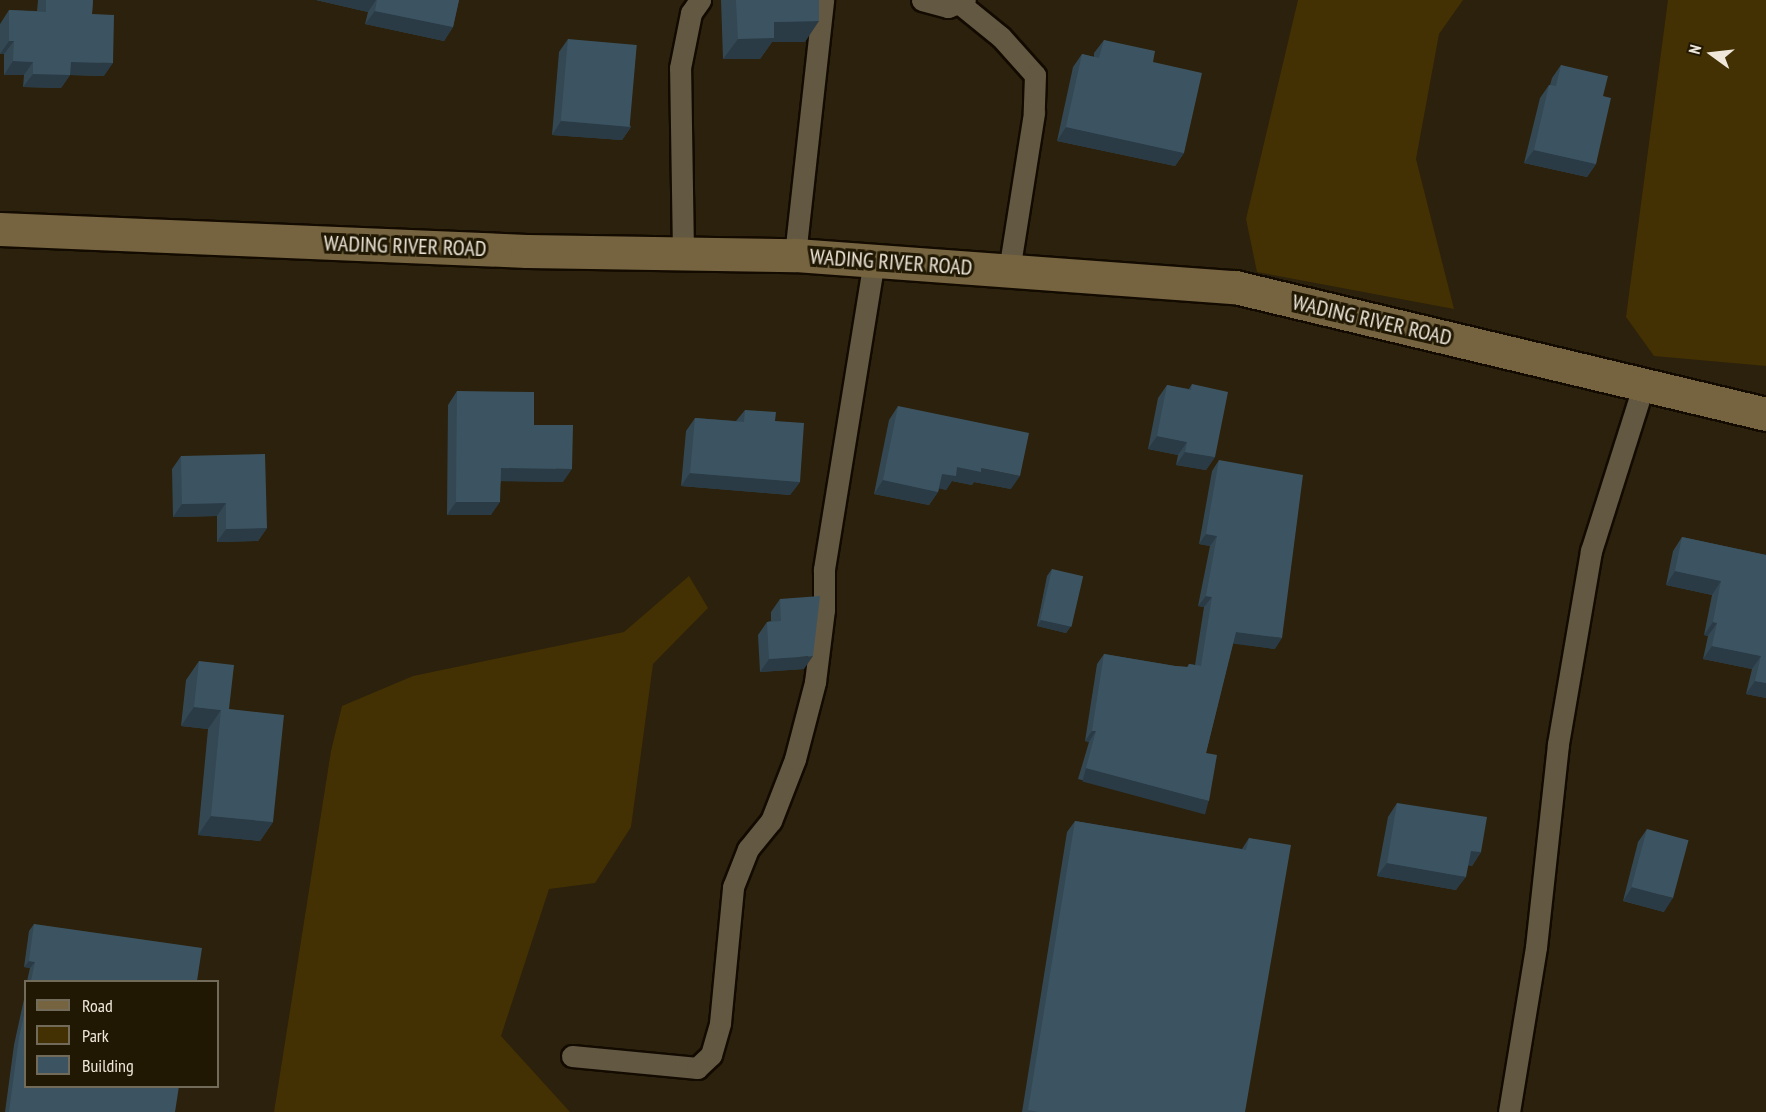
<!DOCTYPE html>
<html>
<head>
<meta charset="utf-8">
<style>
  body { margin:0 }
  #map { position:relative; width:1766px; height:1112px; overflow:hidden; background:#2b210c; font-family:"PT Sans Narrow",sans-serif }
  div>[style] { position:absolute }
  .green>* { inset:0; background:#433103 }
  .roads { filter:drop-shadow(2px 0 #130a00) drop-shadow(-2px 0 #130a00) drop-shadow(0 2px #130a00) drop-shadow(0 -2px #130a00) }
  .lane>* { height:21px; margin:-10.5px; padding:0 10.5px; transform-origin:10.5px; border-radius:10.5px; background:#635842 }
  .secondary>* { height:33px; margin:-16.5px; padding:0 16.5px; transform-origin:16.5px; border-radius:16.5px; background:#75643f }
  .wall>* { inset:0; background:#344854 }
  .shaded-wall>* { inset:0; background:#2a3b45; transform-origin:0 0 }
  .building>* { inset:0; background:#3c5462; transform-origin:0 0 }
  span { translate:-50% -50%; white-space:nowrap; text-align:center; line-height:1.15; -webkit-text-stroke:6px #211804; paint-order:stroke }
  .street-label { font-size:22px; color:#eee7da }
  .legend { position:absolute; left:24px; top:980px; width:195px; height:108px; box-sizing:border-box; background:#211804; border:2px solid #736b5a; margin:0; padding:8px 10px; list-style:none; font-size:18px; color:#eee7da }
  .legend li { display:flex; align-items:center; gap:12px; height:30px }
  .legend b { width:30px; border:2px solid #736b5a }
  .north { position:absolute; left:1682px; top:24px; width:60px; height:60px; -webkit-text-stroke:4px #211804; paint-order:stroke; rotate:285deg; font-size:16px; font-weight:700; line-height:24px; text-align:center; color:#eee7da }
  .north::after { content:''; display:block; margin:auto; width:21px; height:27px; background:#eee7da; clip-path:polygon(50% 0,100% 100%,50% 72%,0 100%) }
</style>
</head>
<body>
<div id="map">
  <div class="green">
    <div style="clip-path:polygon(1298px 0,1463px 0,1439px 34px,1416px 159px,1454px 309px,1257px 272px,1246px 219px)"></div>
    <div style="clip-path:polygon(1668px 0,1766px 0,1766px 366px,1654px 356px,1626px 317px)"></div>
    <div style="clip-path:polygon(689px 576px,708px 608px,653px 664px,631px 827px,595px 883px,549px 889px,501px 1036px,570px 1112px,274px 1112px,331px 751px,342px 706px,413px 676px,624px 632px)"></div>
  </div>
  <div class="roads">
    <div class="lane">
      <div style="left:922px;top:0;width:27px;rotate:15deg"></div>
      <div style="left:948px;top:7px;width:18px;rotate:-22deg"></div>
      <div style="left:959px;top:3px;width:54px;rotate:39deg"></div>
      <div style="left:1001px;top:37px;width:51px;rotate:48.2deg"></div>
      <div style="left:1035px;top:75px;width:38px;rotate:92deg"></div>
      <div style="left:1034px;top:113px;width:159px;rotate:99deg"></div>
      <div style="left:683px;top:253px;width:185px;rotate:-90.9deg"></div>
      <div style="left:680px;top:68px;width:56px;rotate:-78.7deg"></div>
      <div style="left:691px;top:13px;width:16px;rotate:-55deg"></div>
      <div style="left:795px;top:255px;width:257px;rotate:-83.7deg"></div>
      <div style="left:572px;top:1056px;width:126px;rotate:5.5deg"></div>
      <div style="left:697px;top:1068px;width:19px;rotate:-43deg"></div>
      <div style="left:711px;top:1055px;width:33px;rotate:-74deg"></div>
      <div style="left:720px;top:1023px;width:137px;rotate:-84.5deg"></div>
      <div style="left:733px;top:887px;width:41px;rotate:-68.5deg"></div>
      <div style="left:748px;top:849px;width:36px;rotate:-51deg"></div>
      <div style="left:771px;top:821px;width:66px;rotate:-68.8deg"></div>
      <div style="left:795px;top:759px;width:80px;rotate:-75.4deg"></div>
      <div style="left:815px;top:682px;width:73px;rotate:-82.9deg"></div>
      <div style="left:824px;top:610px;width:41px;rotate:-90deg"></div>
      <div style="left:824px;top:569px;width:313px;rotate:-80.8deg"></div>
      <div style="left:1509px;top:1112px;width:167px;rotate:-80.7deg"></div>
      <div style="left:1536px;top:947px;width:204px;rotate:-83.8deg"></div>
      <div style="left:1558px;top:744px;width:196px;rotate:-80.3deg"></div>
      <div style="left:1591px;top:551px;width:175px;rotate:-72.4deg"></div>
    </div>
    <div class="secondary">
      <div style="left:0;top:229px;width:527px;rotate:2.39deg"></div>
      <div style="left:527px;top:251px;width:268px;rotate:0.9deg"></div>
      <div style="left:795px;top:255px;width:441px;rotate:4.2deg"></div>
      <div style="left:1235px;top:287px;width:546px;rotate:13.45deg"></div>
    </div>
  </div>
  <div class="wall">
    <div style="clip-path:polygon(38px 0,93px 0,92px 14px,104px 76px,70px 75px,61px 88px,23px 87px,24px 75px,4px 75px,4px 54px,0 54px,0 24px,9px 10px,37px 11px)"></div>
    <div style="clip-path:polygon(316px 0,459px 0,453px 27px,444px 41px,365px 24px,368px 12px)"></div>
    <div style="clip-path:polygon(721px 0,819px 0,805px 42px,772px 42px,760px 59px,723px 59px)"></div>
    <div style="clip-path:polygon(568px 39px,631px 127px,622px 140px,552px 135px,559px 52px)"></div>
    <div style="clip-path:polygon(1104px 40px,1153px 62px,1184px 153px,1175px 166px,1057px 141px,1073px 67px,1082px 54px,1094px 57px,1094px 53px)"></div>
    <div style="clip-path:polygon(1561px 65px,1603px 96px,1596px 164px,1587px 177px,1524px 163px,1540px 98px,1549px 85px,1550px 85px,1552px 78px)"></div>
    <div style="clip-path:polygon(1192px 384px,1215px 457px,1206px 470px,1176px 465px,1178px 455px,1148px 449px,1158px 398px,1167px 385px,1189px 389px)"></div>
    <div style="clip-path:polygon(457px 391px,534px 425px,563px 482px,501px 481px,491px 515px,447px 515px,448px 405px)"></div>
    <div style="clip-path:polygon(898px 406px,1011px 489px,974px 482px,972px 485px,952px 481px,946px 490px,939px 488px,938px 492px,929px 505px,874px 494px,889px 420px)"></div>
    <div style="clip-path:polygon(745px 410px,775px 421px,800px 482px,790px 495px,681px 486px,686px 431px,695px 418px,736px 421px)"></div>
    <div style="clip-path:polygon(181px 456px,267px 528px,258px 541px,217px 542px,217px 516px,173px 517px,172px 469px)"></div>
    <div style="clip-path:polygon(1219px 460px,1275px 649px,1233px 643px,1206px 753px,1202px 812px,1078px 779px,1089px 742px,1085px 741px,1097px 664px,1104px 654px,1175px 666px,1187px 667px,1189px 664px,1195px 665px,1204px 607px,1198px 606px,1210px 546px,1199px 544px,1212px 471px)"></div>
    <div style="clip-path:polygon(1682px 537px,1766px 555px,1766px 698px,1746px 694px,1752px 669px,1703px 659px,1708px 636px,1704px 635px,1712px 595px,1666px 585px,1673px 551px)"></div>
    <div style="clip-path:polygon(1052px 569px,1071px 626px,1066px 633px,1037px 626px,1047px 576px)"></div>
    <div style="clip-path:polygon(780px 599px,804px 669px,760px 672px,758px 635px,767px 622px,771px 621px,771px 612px)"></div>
    <div style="clip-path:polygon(199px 661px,229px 709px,273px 822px,260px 841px,198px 835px,208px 729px,181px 726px,186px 680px)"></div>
    <div style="clip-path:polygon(1397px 803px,1481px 852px,1472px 866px,1468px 865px,1456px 890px,1377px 876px,1388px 817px)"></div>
    <div style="clip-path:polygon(1075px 821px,1242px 849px,1249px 838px,1245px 1112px,1022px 1112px,1067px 832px)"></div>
    <div style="clip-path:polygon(1647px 829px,1664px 912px,1623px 901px,1638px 842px)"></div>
    <div style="clip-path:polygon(34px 924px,197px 981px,27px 981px,30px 968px,24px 967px,29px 931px)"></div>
    <div style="clip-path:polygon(26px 990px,26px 1086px,175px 1112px,5px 1112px,14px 1045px)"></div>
  </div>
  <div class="shaded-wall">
    <div style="clip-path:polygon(316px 0,376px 0,368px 12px)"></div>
    <div style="clip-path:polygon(375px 11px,453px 27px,444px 41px,365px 24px)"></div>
    <div style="clip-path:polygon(819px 21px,805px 42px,772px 42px,760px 59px,723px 59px,738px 39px,774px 22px)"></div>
    <div style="clip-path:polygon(9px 41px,14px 41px,4px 54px,0 54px)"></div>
    <div style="clip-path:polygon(13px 61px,33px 62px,24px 75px,4px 75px)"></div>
    <div style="clip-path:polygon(71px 62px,113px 63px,104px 76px,70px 75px,61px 88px,23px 87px,33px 74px)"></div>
    <div style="clip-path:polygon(561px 121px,631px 127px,622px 140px,552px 135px)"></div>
    <div style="clip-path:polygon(1066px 127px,1184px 153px,1175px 166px,1057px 141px)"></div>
    <div style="clip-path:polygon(1534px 150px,1596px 164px,1587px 177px,1524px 163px)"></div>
    <div style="clip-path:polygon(1157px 436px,1187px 442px,1178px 455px,1148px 449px)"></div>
    <div style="clip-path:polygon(1185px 452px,1215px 457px,1206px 470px,1176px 465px)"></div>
    <div style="clip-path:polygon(957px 467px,981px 468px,1020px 476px,1011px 489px,974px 482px,972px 485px,952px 481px,946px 490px,932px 487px,942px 474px)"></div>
    <div style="clip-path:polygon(501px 468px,572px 469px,563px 482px,492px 481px)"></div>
    <div style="clip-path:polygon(690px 473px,800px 482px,790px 495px,681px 486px)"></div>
    <div style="clip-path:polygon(883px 480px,938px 492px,929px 505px,874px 494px)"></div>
    <div style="clip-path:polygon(456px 502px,500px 502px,491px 515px,447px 515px)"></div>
    <div style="clip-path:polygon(226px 503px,217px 516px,173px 517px,182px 504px)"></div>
    <div style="clip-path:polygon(267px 528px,258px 541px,217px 542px,226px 529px)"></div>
    <div style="clip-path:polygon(1206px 534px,1217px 536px,1210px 546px,1199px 544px)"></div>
    <div style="clip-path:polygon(1675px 571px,1721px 581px,1712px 595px,1666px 585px)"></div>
    <div style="clip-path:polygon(1206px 596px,1212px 597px,1204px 607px,1198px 606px)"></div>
    <div style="clip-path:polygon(1041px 620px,1071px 626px,1066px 633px,1037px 626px)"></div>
    <div style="clip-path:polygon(1713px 622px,1717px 623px,1708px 636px,1704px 635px)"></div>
    <div style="clip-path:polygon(1236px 632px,1282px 638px,1275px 649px,1228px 643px)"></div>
    <div style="clip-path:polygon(1712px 646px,1761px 656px,1752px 669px,1703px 659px)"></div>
    <div style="clip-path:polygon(813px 656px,804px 669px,760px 672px,769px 659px)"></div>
    <div style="clip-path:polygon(1755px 681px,1766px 683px,1766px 698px,1746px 694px)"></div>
    <div style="clip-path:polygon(194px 707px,221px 710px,208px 729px,181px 726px)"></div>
    <div style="clip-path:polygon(1092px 731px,1096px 731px,1089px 742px,1085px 741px)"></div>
    <div style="left:1086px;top:768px;width:127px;height:14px;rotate:15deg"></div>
    <div style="clip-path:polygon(211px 816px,273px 822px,260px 841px,198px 835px)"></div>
    <div style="clip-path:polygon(1471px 851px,1481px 852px,1472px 866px,1461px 864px)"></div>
    <div style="clip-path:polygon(1387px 863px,1466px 877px,1456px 890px,1377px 876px)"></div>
    <div style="clip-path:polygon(1632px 887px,1673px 898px,1664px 912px,1623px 901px)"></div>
    <div style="clip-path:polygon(29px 961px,35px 962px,30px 968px,24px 967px)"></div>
  </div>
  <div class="building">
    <div style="clip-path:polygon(46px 0,93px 0,92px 14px,114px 15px,113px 63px,71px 62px,70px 75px,33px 74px,33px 62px,13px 61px,14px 41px,9px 41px,9px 10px,46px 12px)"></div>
    <div style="clip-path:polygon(377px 0,459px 0,453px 27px,375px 11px)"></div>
    <div style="clip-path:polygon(736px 0,819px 0,819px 21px,774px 22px,774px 38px,738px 39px)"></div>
    <div style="left:568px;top:39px;width:69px;height:82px;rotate:5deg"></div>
    <div style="clip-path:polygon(1104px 40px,1155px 51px,1153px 62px,1202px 73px,1184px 153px,1066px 127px,1082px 54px,1099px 58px)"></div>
    <div style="clip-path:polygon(1561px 65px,1608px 76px,1603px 96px,1611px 98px,1596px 164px,1534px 150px,1549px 85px,1556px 86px)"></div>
    <div style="clip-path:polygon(1192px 384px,1228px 392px,1215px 457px,1185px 452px,1187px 442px,1157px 436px,1167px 385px,1191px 390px)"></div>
    <div style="clip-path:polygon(457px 391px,534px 392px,534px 425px,573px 425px,572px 469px,501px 468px,500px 502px,456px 502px)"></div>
    <div style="clip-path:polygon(898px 406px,1029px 433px,1020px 476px,981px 468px,981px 472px,957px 467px,956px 476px,942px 474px,938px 492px,883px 480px)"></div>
    <div style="clip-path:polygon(745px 410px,776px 412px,775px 421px,804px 423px,800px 482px,690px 473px,695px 418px,744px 422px)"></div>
    <div style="clip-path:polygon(265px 454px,267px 528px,226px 529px,226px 503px,182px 504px,181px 456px)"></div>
    <div style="clip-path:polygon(1219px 460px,1303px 475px,1282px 638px,1236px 632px,1206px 753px,1217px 755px,1209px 801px,1086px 768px,1096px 731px,1092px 731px,1104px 654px,1175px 666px,1188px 667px,1189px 664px,1201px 666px,1212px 597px,1206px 596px,1217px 536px,1206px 534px)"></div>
    <div style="clip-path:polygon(1682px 537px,1766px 555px,1766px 683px,1755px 681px,1761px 656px,1712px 646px,1717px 623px,1713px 622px,1721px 581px,1675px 571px)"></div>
    <div style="left:1052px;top:569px;width:32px;height:52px;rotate:13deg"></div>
    <div style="clip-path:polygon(820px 596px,813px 656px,769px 659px,767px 622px,781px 621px,780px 599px)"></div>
    <div style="clip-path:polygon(199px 661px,234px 665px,229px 709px,284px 715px,273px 822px,211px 816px,221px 710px,194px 707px)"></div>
    <div style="clip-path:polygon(1397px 803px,1487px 817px,1481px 852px,1471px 851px,1466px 877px,1387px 863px)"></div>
    <div style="clip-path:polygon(1075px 821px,1246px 850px,1249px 838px,1291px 845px,1245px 1112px,1039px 1112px,1028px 1110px)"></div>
    <div style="left:1647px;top:829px;width:43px;height:60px;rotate:15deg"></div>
    <div style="clip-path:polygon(34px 924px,202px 948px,197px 981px,31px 981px,35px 962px,29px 961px)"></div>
    <div style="clip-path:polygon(26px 1006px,26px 1086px,179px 1086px,175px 1112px,9px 1112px,19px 1038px)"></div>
  </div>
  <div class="street-label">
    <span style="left:405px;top:246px;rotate:2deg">WADING RIVER ROAD</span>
    <span style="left:891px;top:262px;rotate:4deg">WADING RIVER ROAD</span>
    <span style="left:1372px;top:320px;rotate:13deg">WADING RIVER ROAD</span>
  </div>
  <ul class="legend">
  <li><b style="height:8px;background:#75643f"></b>Road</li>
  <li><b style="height:16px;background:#433103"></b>Park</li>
  <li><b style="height:16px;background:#3c5462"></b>Building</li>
  </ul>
  <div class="north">N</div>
</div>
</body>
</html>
